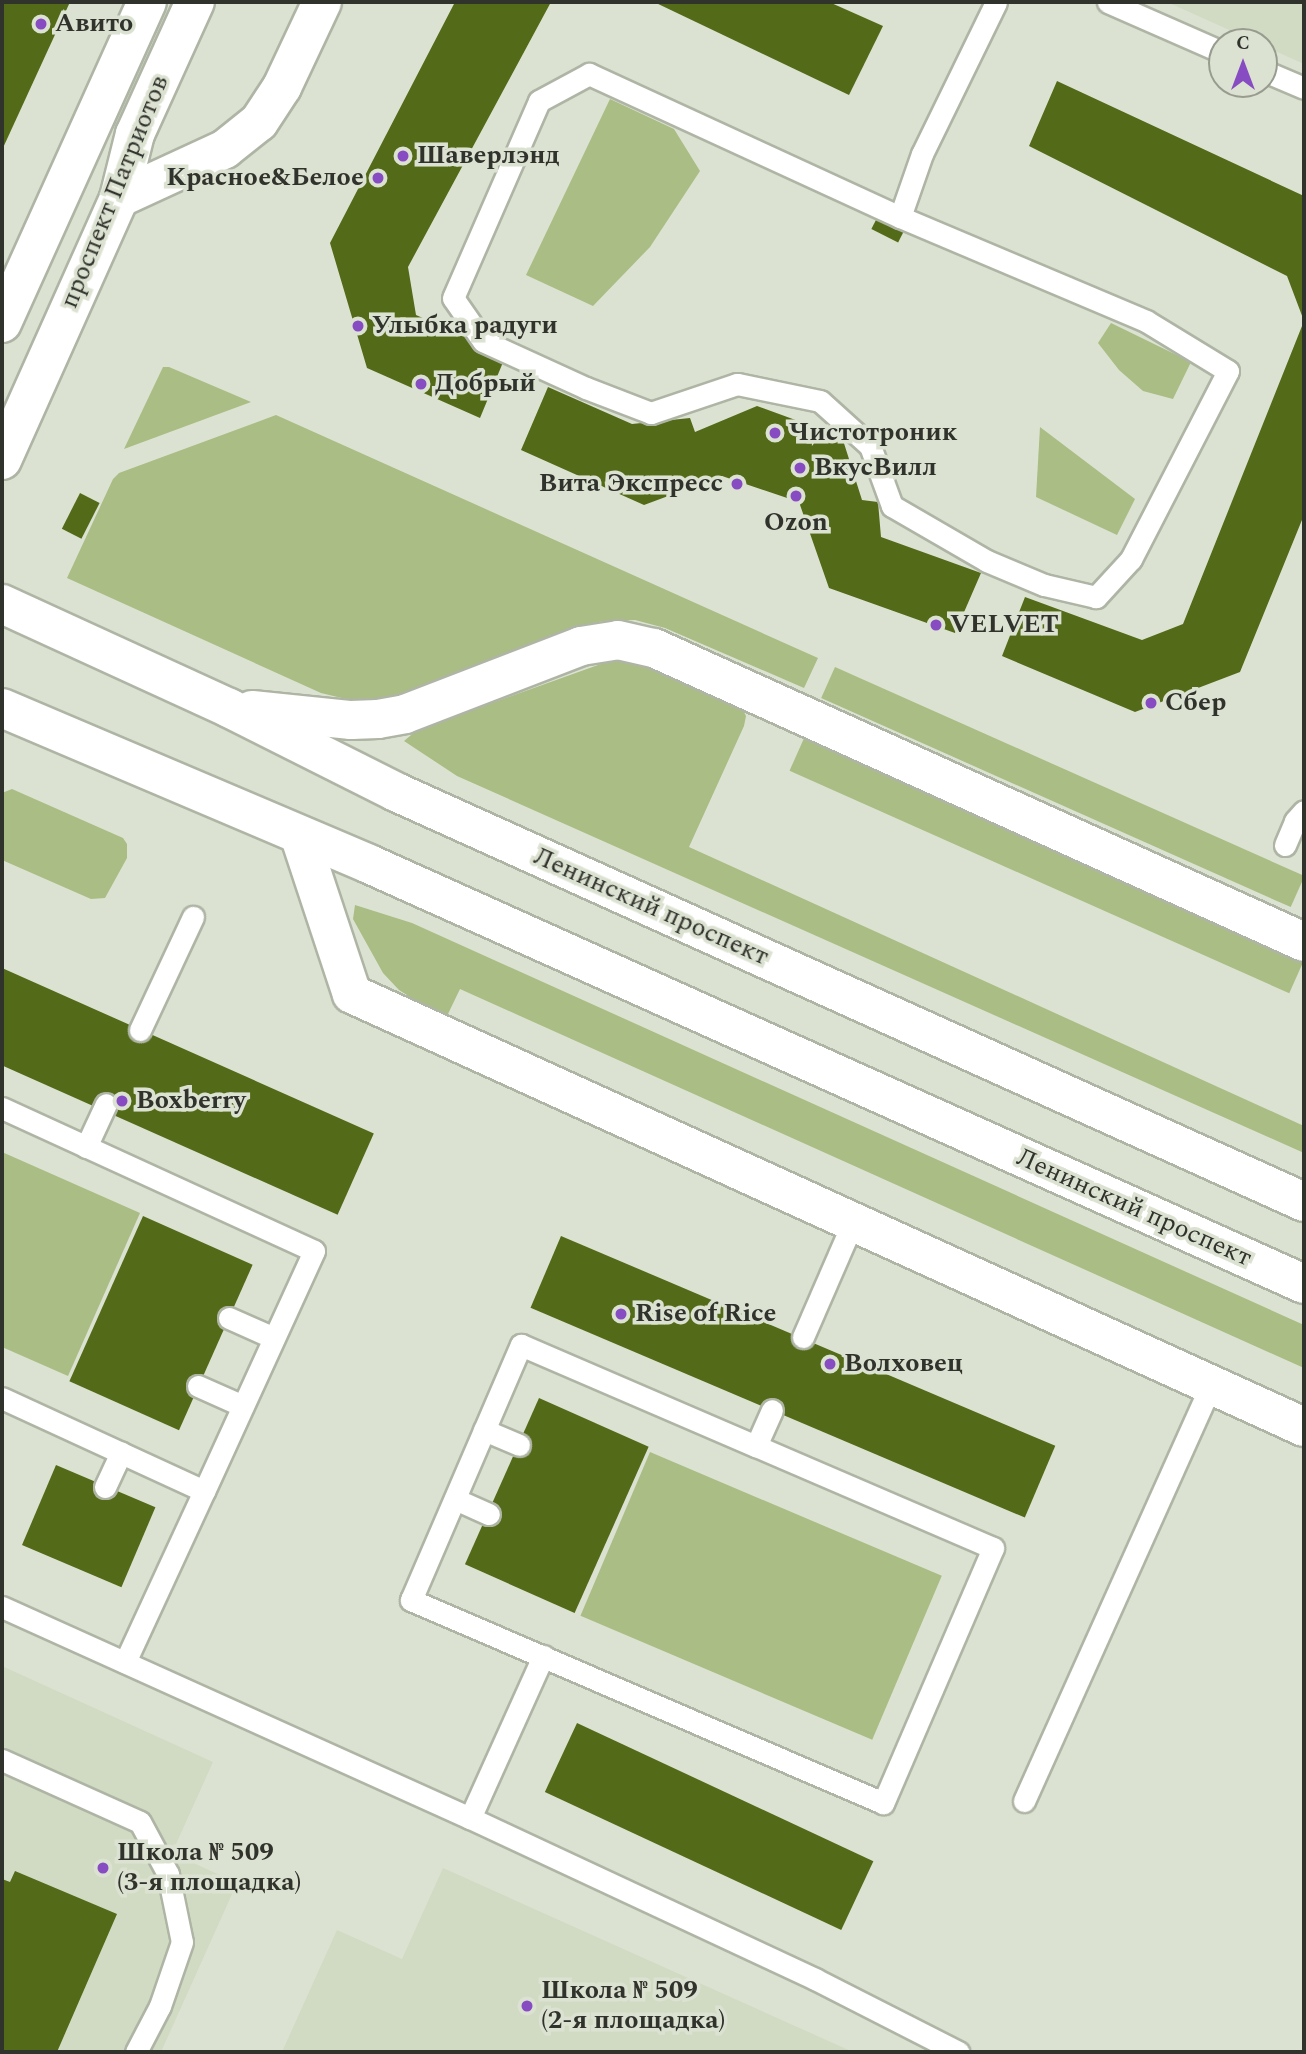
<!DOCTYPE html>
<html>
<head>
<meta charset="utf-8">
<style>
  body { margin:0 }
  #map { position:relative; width:1306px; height:2054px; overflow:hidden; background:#dce2d1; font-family:Spectral,serif }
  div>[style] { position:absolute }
  .built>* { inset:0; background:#d1dac2 }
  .green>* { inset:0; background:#a9bd84; transform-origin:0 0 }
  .building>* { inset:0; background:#536a18; transform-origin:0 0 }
  .roads { filter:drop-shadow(2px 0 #afb5a5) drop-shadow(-2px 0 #afb5a5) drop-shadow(0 2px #afb5a5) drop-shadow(0 -2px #afb5a5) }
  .service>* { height:21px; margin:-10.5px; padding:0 10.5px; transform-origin:10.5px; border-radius:10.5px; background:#fff }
  .minor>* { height:38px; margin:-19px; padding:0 19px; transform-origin:19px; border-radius:19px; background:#fff }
  .dots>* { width:19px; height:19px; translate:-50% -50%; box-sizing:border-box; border:4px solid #dce2d1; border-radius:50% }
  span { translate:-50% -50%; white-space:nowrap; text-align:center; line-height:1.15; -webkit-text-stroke:7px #dce2d1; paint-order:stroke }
  .poi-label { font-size:26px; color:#30322c; font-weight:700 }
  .left { translate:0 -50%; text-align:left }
  .right { translate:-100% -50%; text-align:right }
  .street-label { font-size:26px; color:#30322c }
  .frame { position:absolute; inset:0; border:4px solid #30322c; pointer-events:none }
  .north { position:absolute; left:1208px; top:28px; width:70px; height:70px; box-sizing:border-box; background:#dce2d1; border:2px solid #979c8f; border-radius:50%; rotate:0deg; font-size:19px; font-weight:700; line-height:28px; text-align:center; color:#30322c }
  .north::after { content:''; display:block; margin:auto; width:24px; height:32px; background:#874cc2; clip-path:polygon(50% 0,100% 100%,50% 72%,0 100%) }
</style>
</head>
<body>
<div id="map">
  <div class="built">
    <div style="clip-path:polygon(1167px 2px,1304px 2px,1304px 64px,1264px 46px,1264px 42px,1256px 42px)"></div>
    <div style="clip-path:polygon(2px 1666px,213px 1762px,172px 1853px,237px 1883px,161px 2052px,2px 2052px)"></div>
    <div style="clip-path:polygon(443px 1868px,853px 2052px,282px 2052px,337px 1930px,402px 1959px)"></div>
  </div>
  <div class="green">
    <div style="clip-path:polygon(610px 99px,674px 129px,700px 171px,650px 247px,593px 306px,526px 275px)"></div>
    <div style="clip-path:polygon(1111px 323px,1191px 362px,1173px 399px,1143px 391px,1119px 370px,1098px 343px)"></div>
    <div style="clip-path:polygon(163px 367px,169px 367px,251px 402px,124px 449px)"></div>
    <div style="clip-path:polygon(276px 415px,818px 658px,804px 688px,665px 628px,635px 620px,603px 621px,574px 628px,408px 691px,378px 700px,350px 700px,321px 693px,67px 578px,113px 479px,119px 473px)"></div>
    <div style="clip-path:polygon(1040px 427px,1135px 499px,1117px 535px,1036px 497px)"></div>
    <div style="clip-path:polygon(612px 660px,654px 667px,742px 708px,746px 716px,744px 726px,689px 847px,1304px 1126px,1304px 1153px,457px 776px,404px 741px,417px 730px)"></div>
    <div style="left:835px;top:667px;width:514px;height:34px;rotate:24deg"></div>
    <div style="left:805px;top:736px;width:547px;height:38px;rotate:24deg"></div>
    <div style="clip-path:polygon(12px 789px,123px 838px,127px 844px,127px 858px,105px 898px,91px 899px,2px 860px,2px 793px)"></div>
    <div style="clip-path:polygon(355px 905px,412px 923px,1304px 1325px,1304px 1368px,460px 989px,447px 1016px,421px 1004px,399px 990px,383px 973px,353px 919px)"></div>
    <div style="clip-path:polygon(2px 1152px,140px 1213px,68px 1376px,2px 1347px)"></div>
    <div style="left:650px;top:1452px;width:317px;height:178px;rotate:23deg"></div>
  </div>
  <div class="building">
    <div style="clip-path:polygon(2px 2px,70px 2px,2px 150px)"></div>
    <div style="clip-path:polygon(455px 2px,551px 2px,408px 267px,416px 315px,506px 355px,480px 418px,367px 368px,330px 243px)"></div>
    <div style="clip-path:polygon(654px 2px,829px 2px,883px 26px,849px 95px)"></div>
    <div style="clip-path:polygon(1057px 81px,1304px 196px,1304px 515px,1240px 672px,1135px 712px,1002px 656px,1025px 597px,1142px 640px,1183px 624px,1304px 321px,1287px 276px,1029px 146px)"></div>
    <div style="left:880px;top:212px;width:30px;height:19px;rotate:27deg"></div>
    <div style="clip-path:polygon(548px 387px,632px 424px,690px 418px,695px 432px,757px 406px,842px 437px,862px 500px,878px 502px,881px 537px,981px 573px,955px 633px,829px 588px,799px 502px,722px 476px,644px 505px,521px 450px)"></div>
    <div style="left:80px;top:493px;width:22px;height:40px;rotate:27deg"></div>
    <div style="left:2px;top:968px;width:407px;height:89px;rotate:24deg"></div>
    <div style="left:143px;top:1216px;width:120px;height:181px;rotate:24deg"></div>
    <div style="left:561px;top:1236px;width:537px;height:78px;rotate:23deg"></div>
    <div style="left:539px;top:1398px;width:120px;height:182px;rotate:24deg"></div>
    <div style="left:56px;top:1465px;width:108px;height:87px;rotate:23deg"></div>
    <div style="left:577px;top:1723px;width:327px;height:76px;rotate:25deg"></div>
    <div style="clip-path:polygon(15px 1871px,117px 1914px,57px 2052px,2px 2052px,2px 1879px,10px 1882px)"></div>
  </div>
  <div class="roads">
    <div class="service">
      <div style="left:1108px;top:2px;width:124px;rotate:23.7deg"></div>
      <div style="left:1264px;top:71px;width:43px;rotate:23deg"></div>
      <div style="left:589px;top:74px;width:342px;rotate:24.7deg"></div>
      <div style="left:900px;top:217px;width:267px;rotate:22.9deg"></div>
      <div style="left:1146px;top:321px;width:96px;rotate:31.4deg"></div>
      <div style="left:1228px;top:371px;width:212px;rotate:117.3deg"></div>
      <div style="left:1131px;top:559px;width:52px;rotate:132.6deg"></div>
      <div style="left:1096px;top:597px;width:53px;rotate:-167deg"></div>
      <div style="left:1044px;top:585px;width:62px;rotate:-157.2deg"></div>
      <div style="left:987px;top:561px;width:110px;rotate:-149.9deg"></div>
      <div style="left:892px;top:506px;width:64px;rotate:-110.1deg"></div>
      <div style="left:870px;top:446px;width:67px;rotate:-138deg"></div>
      <div style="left:820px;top:401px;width:85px;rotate:-168.4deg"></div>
      <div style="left:737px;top:384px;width:91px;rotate:161.4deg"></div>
      <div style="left:651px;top:413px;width:70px;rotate:-159deg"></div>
      <div style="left:586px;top:388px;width:113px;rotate:-155.5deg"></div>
      <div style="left:483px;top:341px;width:52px;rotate:-124.9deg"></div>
      <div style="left:453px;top:298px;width:215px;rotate:-66.4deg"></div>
      <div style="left:539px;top:101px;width:57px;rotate:-28.4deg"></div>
      <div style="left:900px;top:217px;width:67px;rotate:-70.8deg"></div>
      <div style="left:922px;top:154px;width:169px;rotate:-64deg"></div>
      <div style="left:1285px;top:845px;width:26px;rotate:-67deg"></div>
      <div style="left:1295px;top:821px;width:13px;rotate:-48deg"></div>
      <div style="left:140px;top:1030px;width:125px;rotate:-64.9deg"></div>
      <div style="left:2px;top:1108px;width:343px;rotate:24.6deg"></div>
      <div style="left:314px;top:1251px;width:264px;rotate:114.6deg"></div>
      <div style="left:204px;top:1491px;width:222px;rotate:-155.3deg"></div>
      <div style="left:86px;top:1147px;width:47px;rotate:-65.1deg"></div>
      <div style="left:229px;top:1318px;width:49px;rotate:24deg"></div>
      <div style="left:803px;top:1337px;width:125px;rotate:-66.5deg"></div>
      <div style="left:198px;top:1386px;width:49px;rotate:24deg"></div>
      <div style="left:484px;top:1430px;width:38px;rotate:23deg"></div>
      <div style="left:756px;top:1446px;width:258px;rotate:23.3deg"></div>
      <div style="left:993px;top:1548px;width:278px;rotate:113.3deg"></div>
      <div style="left:883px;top:1803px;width:514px;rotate:-156.73deg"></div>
      <div style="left:411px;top:1600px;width:278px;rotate:-66.7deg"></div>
      <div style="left:521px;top:1345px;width:256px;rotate:23.3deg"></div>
      <div style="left:756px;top:1446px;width:39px;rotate:-66deg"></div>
      <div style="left:105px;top:1487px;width:38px;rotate:-65deg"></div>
      <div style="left:455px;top:1499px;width:37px;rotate:24deg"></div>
      <div style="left:2px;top:1607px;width:513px;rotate:24.27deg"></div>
      <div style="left:470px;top:1818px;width:381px;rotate:25deg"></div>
      <div style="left:815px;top:1979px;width:161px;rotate:27deg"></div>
      <div style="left:125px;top:1662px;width:188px;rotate:-65.2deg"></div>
      <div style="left:2px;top:1760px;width:151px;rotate:24.2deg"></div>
      <div style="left:140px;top:1822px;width:59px;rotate:61.7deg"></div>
      <div style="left:168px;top:1874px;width:69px;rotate:78.4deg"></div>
      <div style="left:182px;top:1942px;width:68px;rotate:109deg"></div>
      <div style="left:160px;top:2006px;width:52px;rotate:117.6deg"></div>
      <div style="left:1024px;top:1801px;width:457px;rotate:-65.8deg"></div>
      <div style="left:470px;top:1818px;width:178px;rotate:-65.7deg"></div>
    </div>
    <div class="minor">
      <div style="left:119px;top:198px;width:117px;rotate:-24.8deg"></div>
      <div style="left:225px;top:149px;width:43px;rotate:-38.5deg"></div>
      <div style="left:259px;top:122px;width:42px;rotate:-56.7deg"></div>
      <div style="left:282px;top:87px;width:94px;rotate:-64.8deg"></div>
      <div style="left:2px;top:323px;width:352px;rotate:-65.7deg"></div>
      <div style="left:2px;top:460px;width:287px;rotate:-65.9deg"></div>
      <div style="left:119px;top:198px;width:66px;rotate:-76deg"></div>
      <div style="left:135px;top:134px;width:145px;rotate:-65.6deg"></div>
      <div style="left:2px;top:604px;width:250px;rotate:24.6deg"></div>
      <div style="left:229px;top:708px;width:187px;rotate:26.7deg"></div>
      <div style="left:396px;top:792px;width:996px;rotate:24.3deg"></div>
      <div style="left:2px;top:708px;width:399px;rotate:23deg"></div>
      <div style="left:369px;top:864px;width:1025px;rotate:24.19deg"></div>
      <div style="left:252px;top:710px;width:100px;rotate:5.8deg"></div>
      <div style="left:351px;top:720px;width:27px;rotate:-2deg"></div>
      <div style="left:378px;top:719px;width:27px;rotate:-10deg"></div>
      <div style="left:405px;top:714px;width:189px;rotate:-21.1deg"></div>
      <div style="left:581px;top:646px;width:37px;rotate:-9deg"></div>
      <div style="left:618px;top:640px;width:37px;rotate:13deg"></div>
      <div style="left:654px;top:648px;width:713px;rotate:24.34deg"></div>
      <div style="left:300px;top:837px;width:165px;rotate:71.7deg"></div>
      <div style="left:352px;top:994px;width:1046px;rotate:24.46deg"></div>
    </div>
  </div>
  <div class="dots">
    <div style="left:41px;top:24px;background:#874cc2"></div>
    <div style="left:403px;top:156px;background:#874cc2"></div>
    <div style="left:378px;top:178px;background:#874cc2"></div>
    <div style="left:358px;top:326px;background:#874cc2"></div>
    <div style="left:421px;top:384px;background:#874cc2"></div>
    <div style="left:775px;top:433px;background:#874cc2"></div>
    <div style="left:800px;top:468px;background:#874cc2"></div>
    <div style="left:737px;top:484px;background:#874cc2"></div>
    <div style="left:796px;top:496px;background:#874cc2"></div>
    <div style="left:936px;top:625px;background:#874cc2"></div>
    <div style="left:1151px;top:703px;background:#874cc2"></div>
    <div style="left:122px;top:1101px;background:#874cc2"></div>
    <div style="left:621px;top:1314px;background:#874cc2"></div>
    <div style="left:830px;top:1364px;background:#874cc2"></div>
    <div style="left:103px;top:1868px;background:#874cc2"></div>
    <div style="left:527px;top:2006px;background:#874cc2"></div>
  </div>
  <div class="poi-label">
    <span class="left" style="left:55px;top:24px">Авито</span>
    <span class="left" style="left:417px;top:156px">Шаверлэнд</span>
    <span class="right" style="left:364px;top:178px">Красное&amp;Белое</span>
    <span class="left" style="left:372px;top:326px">Улыбка радуги</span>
    <span class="left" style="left:435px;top:384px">Добрый</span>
    <span class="left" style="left:789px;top:433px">Чистотроник</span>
    <span class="left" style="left:814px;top:468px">ВкусВилл</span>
    <span class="right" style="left:723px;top:484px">Вита Экспресс</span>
    <span style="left:796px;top:523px">Ozon</span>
    <span class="left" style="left:950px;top:625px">VELVET</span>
    <span class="left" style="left:1165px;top:703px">Сбер</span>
    <span class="left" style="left:136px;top:1101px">Boxberry</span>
    <span class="left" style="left:635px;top:1314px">Rise of Rice</span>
    <span class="left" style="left:844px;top:1364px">Волховец</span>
    <span class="left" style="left:117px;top:1868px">Школа № 509<br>(3-я площадка)</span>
    <span class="left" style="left:541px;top:2006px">Школа № 509<br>(2-я площадка)</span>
  </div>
  <div class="street-label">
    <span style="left:115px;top:192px;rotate:-68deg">проспект Патриотов</span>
    <span style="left:651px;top:907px;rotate:24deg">Ленинский проспект</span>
    <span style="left:1134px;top:1208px;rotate:24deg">Ленинский проспект</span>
  </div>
  <div class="frame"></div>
  <div class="north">С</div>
</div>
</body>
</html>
